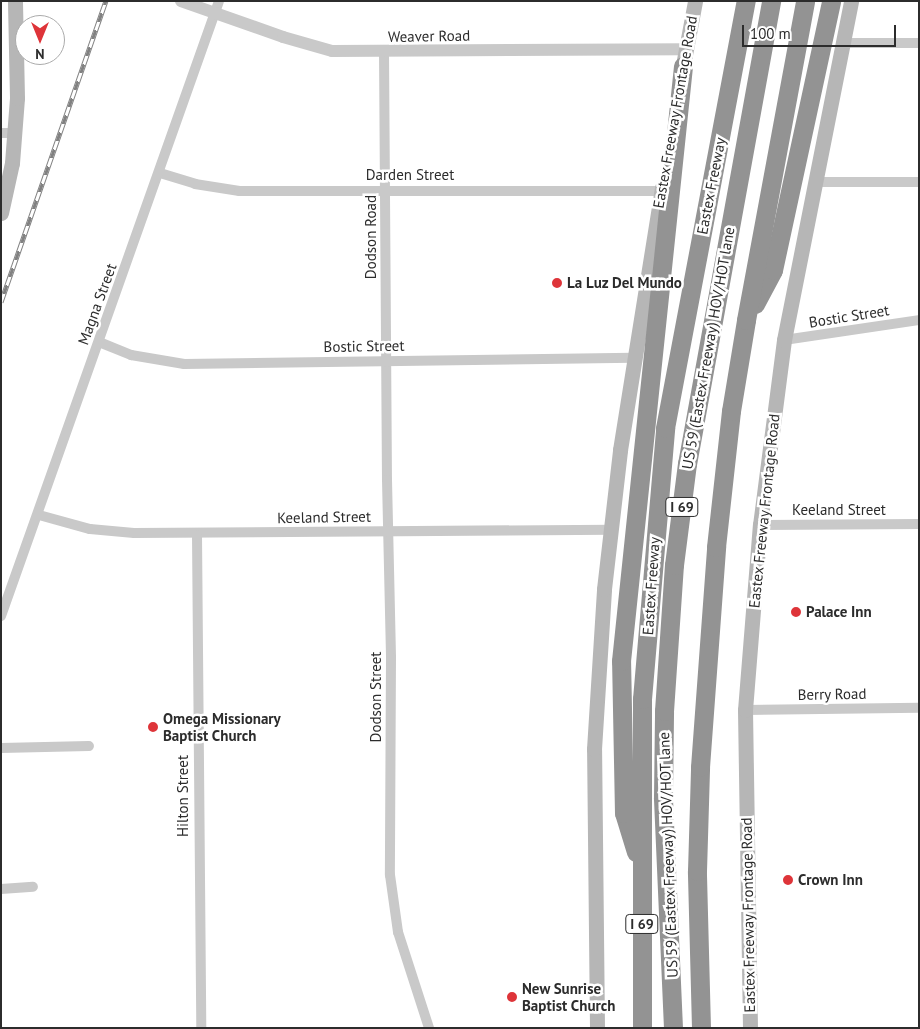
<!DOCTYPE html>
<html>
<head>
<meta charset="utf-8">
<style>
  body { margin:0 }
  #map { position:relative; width:920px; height:1029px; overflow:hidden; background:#fff; font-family:"PT Sans",sans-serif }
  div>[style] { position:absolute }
  .minor>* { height:10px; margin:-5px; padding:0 5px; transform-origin:5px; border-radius:5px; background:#c9c9c9 }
  .tertiary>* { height:12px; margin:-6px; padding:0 6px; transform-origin:6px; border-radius:6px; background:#c9c9c9 }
  .secondary>* { height:15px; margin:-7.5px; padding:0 7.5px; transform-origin:7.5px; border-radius:7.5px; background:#b6b6b6 }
  .motorway>* { height:19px; margin:-9.5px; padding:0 9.5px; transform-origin:9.5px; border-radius:9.5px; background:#939393 }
  .rail>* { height:5px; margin-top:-2.5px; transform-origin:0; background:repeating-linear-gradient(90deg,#fff 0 9px,#818181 0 18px); box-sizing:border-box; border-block:1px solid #818181 }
  .dots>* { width:14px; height:14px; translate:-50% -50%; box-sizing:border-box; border:2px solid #fff; border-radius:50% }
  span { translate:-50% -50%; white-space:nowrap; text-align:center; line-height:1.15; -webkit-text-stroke:5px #fff; paint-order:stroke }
  .shield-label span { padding:1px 4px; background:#fff; border:1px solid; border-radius:4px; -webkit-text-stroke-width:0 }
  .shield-label { font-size:14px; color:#2c2c2c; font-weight:700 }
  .street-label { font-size:15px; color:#2c2c2c }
  .poi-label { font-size:15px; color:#2c2c2c; font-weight:700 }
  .left { translate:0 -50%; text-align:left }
  .frame { position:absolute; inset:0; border:2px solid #2c2c2c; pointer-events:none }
  .north { position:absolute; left:15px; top:15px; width:50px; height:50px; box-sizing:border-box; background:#fff; border:1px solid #ababab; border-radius:50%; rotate:180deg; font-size:14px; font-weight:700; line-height:20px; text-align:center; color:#2c2c2c }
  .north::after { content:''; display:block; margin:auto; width:18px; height:22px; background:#de3439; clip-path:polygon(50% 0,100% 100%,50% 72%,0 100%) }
  .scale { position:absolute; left:742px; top:25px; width:154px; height:22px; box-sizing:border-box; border:2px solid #2c2c2c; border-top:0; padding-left:6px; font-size:15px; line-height:18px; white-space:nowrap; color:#2c2c2c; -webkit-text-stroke:4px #fff; paint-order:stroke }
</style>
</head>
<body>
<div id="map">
  <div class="minor">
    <div style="left:843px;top:43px;width:76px"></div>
    <div style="left:384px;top:52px;width:428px;rotate:89.6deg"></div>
    <div style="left:387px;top:480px;width:178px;rotate:88.7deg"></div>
    <div style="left:391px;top:658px;width:217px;rotate:90.3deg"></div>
    <div style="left:390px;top:875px;width:58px;rotate:82deg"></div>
    <div style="left:398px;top:932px;width:101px;rotate:72.1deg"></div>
    <div style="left:1px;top:133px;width:13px"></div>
    <div style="left:160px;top:173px;width:37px;rotate:17deg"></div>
    <div style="left:195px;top:184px;width:45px;rotate:9deg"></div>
    <div style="left:239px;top:191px;width:423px"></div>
    <div style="left:815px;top:182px;width:104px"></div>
    <div style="left:784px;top:340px;width:136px;rotate:-8.4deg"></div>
    <div style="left:99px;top:342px;width:35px;rotate:22deg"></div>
    <div style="left:131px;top:355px;width:54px;rotate:9.6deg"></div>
    <div style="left:184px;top:364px;width:449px;rotate:-0.8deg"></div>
    <div style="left:39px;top:515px;width:53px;rotate:15.4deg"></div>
    <div style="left:90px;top:529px;width:44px;rotate:5.2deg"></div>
    <div style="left:134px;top:533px;width:478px;rotate:-0.4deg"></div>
    <div style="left:760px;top:525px;width:159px;rotate:-0.4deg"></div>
    <div style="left:197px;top:535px;width:493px;rotate:89.5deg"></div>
    <div style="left:1px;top:616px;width:652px;rotate:-70.48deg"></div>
    <div style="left:745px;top:710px;width:174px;rotate:-0.7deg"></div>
    <div style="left:1px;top:748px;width:88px;rotate:-1.3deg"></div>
    <div style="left:1px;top:889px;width:32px;rotate:-4deg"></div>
  </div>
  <div class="tertiary">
    <div style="left:181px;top:1px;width:108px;rotate:19.4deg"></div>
    <div style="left:283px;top:37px;width:51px;rotate:15.9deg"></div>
    <div style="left:332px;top:51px;width:354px;rotate:-0.3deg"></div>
  </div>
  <div class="secondary">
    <div style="left:681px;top:76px;width:76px;rotate:-79.4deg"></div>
    <div style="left:1px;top:213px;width:51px;rotate:-77.6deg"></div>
    <div style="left:12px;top:163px;width:65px;rotate:-85.6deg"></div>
    <div style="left:17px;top:98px;width:97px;rotate:-91.2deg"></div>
    <div style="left:597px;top:1028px;width:279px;rotate:-90.6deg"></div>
    <div style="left:594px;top:749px;width:160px;rotate:-86.4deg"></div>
    <div style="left:604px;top:589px;width:140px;rotate:-83.4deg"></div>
    <div style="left:620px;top:450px;width:266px;rotate:-80.9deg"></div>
    <div style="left:750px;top:1028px;width:318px;rotate:-90.9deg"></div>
    <div style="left:745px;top:710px;width:186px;rotate:-85.4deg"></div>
    <div style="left:760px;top:525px;width:187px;rotate:-82.6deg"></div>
    <div style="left:784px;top:340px;width:346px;rotate:-78.8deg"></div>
  </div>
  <div class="motorway">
    <div style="left:755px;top:304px;width:38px;rotate:-62deg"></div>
    <div style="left:773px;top:270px;width:275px;rotate:-77.8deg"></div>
    <div style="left:636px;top:852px;width:41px;rotate:-107.1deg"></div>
    <div style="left:624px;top:813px;width:152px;rotate:-91.1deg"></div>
    <div style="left:621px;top:661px;width:598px;rotate:-84.05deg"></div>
    <div style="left:642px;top:1028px;width:329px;rotate:-90deg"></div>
    <div style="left:642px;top:699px;width:272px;rotate:-85.1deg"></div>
    <div style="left:665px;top:428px;width:435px;rotate:-79.3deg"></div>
    <div style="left:673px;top:1028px;width:231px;rotate:-92.5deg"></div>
    <div style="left:663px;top:797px;width:86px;rotate:-89.3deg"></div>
    <div style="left:664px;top:711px;width:146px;rotate:-86.1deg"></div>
    <div style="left:674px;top:565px;width:102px;rotate:-82.7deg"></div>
    <div style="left:687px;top:464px;width:471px;rotate:-79.7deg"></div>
    <div style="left:701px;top:1028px;width:157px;rotate:-91.5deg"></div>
    <div style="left:697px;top:871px;width:104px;rotate:-88.3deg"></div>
    <div style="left:700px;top:767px;width:221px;rotate:-85.8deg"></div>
    <div style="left:716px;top:547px;width:137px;rotate:-83.7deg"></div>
    <div style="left:731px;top:411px;width:92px;rotate:-80.6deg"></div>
    <div style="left:746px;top:320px;width:324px;rotate:-79.5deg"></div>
  </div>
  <div class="rail">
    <div style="left:1px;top:302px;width:319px;rotate:-70.8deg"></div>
  </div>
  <div class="dots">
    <div style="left:557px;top:283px;background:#de3439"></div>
    <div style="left:796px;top:612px;background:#de3439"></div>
    <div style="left:153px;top:727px;background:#de3439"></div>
    <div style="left:788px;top:880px;background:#de3439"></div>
    <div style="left:512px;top:997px;background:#de3439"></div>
  </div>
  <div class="shield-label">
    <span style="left:682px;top:507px">I 69</span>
    <span style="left:642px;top:924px">I 69</span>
  </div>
  <div class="street-label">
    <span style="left:429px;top:36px;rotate:-1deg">Weaver Road</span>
    <span style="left:675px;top:112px;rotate:-80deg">Eastex Freeway Frontage Road</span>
    <span style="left:410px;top:175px">Darden Street</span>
    <span style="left:711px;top:186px;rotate:-79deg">Eastex Freeway</span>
    <span style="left:371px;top:237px;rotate:-90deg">Dodson Road</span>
    <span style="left:97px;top:304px;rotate:-70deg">Magna Street</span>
    <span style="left:849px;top:316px;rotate:-9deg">Bostic Street</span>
    <span style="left:364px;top:346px;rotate:-1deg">Bostic Street</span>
    <span style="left:708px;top:348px;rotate:-80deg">US 59 (Eastex Freeway) HOV/HOT lane</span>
    <span style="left:839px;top:510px">Keeland Street</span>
    <span style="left:764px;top:511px;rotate:-84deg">Eastex Freeway Frontage Road</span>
    <span style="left:324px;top:517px;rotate:-1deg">Keeland Street</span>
    <span style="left:651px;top:586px;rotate:-86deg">Eastex Freeway</span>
    <span style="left:832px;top:694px;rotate:-1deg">Berry Road</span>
    <span style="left:376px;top:697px;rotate:-90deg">Dodson Street</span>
    <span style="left:183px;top:796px;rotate:-90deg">Hilton Street</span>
    <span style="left:668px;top:855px;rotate:-92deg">US 59 (Eastex Freeway) HOV/HOT lane</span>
    <span style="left:748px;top:915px;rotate:-91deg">Eastex Freeway Frontage Road</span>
  </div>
  <div class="poi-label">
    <span class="left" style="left:567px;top:283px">La Luz Del Mundo</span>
    <span class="left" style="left:806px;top:612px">Palace Inn</span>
    <span class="left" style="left:163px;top:727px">Omega Missionary<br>Baptist Church</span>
    <span class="left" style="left:798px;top:880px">Crown Inn</span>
    <span class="left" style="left:522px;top:997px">New Sunrise<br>Baptist Church</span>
  </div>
  <div class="frame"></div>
  <div class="north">N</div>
  <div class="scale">100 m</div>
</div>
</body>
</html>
